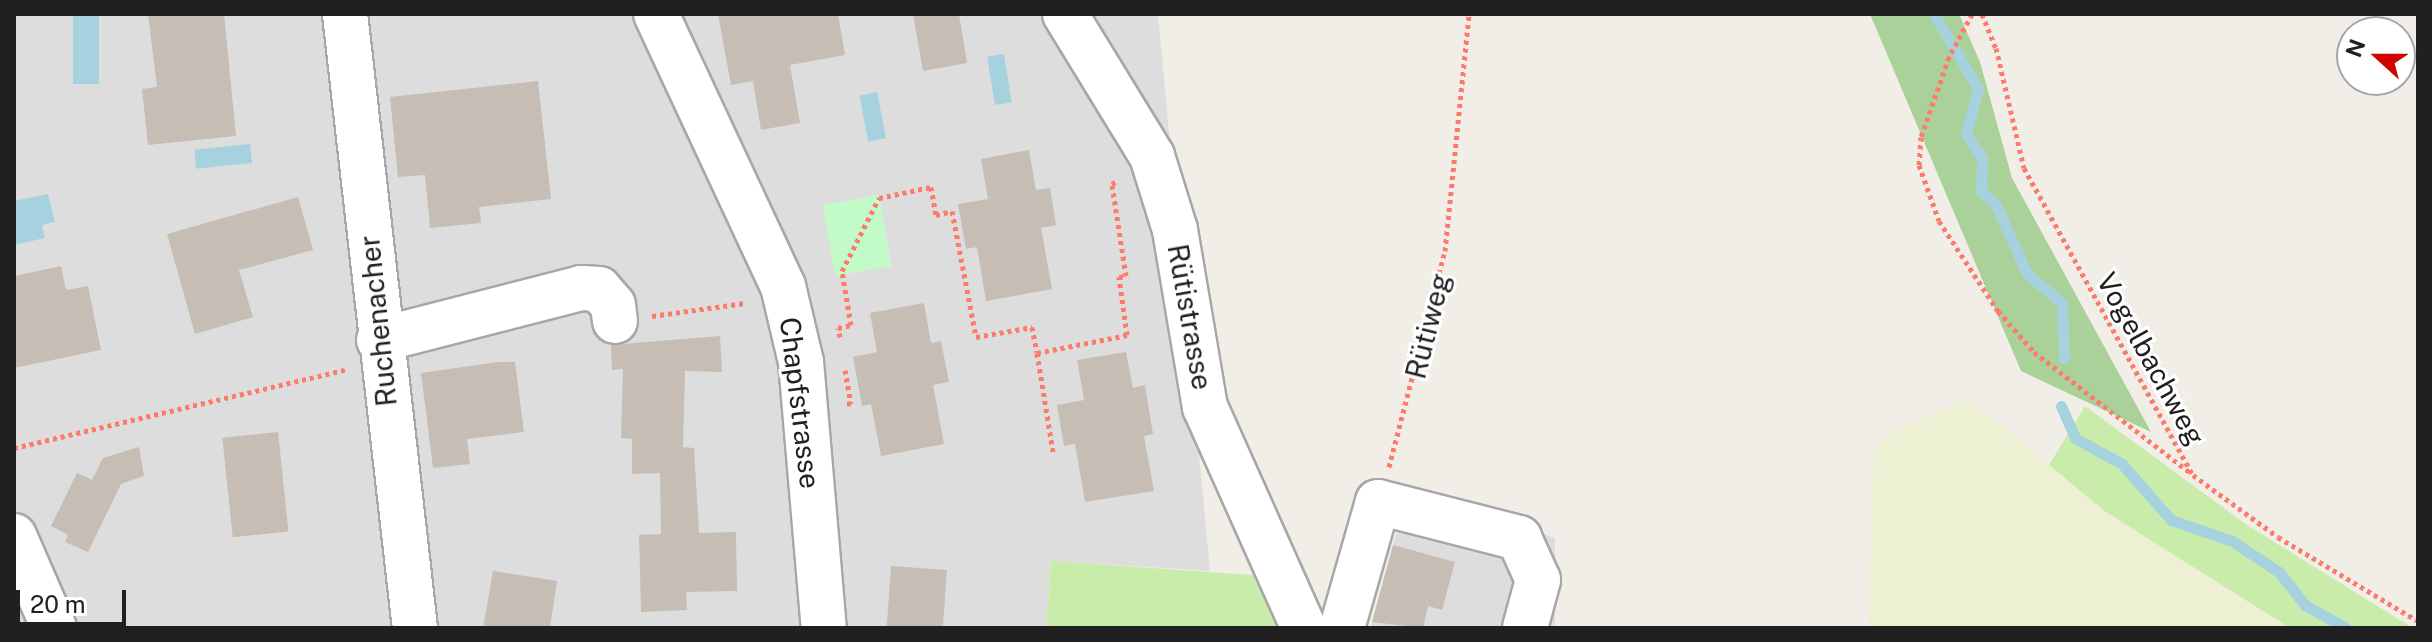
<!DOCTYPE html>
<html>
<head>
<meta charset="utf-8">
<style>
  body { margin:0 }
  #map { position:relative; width:2432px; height:642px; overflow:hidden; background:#f1eee7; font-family:"Public Sans",sans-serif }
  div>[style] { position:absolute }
  .residential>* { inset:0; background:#dedddd }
  .farmland>* { inset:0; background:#edf0d2 }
  .grass>* { inset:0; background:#caecab }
  .forest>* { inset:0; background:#aad19a }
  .park>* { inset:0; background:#c3fbc8; transform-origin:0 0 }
  .water>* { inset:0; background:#a6d2e0; transform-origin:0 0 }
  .stream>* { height:11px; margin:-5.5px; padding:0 5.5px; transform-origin:5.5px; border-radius:5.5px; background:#a6d2e0 }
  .building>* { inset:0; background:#c6bdb5; transform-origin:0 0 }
  .path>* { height:5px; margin-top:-2.5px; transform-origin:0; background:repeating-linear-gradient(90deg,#fe7b6b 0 4px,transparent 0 8px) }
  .roads { filter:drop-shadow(2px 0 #a7a7a7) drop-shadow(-2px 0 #a7a7a7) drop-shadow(0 2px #a7a7a7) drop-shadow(0 -2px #a7a7a7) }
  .minor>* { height:44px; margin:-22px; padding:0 22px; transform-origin:22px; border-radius:22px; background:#fff }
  span { translate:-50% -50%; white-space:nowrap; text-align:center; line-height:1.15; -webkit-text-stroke:6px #fff; paint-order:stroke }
  .street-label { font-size:28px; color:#202020 }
  .frame { position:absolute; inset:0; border:16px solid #202020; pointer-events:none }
  .north { position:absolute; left:2336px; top:16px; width:80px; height:80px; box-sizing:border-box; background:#fff; border:2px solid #a6a6a6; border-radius:50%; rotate:291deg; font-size:22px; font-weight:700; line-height:32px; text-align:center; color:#202020 }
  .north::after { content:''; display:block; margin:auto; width:28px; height:36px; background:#d10200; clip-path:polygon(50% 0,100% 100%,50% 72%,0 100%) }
  .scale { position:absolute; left:16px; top:590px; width:110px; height:36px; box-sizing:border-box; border:4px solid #202020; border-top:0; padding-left:10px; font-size:24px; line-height:28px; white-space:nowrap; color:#202020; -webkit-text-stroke:6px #fff; paint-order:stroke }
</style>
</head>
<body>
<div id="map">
  <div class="residential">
    <div style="clip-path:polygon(14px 14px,1158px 14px,1210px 571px,1051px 561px,1046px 628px,14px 628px)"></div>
    <div style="clip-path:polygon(1408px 490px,1555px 538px,1555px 628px,1371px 628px)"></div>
  </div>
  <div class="farmland">
    <div style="clip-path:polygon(1961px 401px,1972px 401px,2106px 512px,2290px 628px,1869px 628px,1873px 460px,1883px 441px,1898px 429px)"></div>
  </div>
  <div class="grass">
    <div style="clip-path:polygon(2085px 406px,2247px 525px,2413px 628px,2290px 628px,2106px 512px,2049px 465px)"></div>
    <div style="clip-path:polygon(1051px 561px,1253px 575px,1278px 628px,1046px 628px)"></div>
  </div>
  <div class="forest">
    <div style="clip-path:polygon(1870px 14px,1959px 14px,1980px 62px,2012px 178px,2151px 432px,2021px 371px)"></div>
  </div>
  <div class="park">
    <div style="left:879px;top:195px;width:72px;height:57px;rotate:80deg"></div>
  </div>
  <div class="water">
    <div style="left:73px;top:14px;width:26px;height:70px"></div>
    <div style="left:1004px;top:54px;width:49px;height:17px;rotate:81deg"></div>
    <div style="left:877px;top:92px;width:47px;height:18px;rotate:79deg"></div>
    <div style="left:250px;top:144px;width:19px;height:56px;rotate:84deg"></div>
    <div style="clip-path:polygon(48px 194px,55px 222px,42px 225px,45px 238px,14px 245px,14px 201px)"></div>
  </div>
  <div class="stream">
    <div style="left:1934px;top:14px;width:87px;rotate:59.6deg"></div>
    <div style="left:1978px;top:89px;width:47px;rotate:104.9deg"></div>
    <div style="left:1966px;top:134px;width:30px;rotate:57deg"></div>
    <div style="left:1982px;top:159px;width:32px;rotate:92deg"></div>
    <div style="left:1981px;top:191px;width:21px;rotate:43deg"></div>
    <div style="left:1996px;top:205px;width:76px;rotate:65.8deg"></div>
    <div style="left:2027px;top:274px;width:45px;rotate:39.6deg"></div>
    <div style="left:2062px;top:303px;width:55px;rotate:87.9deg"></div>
    <div style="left:2061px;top:406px;width:35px;rotate:66deg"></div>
    <div style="left:2075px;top:438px;width:54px;rotate:29deg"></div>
    <div style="left:2122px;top:464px;width:74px;rotate:48.8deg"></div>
    <div style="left:2171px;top:520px;width:65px;rotate:19deg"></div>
    <div style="left:2232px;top:541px;width:56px;rotate:33.4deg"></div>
    <div style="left:2279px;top:572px;width:42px;rotate:51.8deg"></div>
    <div style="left:2305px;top:605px;width:47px;rotate:29.3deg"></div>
  </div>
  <div class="building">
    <div style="clip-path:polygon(148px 14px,224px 14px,236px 136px,148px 145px,142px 89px,157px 87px)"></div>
    <div style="clip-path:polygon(718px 14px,838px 14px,845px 55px,790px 65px,800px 123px,761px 130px,753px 81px,731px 85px)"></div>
    <div style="clip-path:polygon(913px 14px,959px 14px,967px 63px,923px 71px)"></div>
    <div style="clip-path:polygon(538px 81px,551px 199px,479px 207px,481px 223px,430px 228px,425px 175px,398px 177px,390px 97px)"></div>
    <div style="clip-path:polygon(1029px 150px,1036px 190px,1050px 188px,1056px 225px,1041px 228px,1052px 289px,986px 301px,977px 247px,966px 249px,958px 204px,988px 199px,981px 159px)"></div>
    <div style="clip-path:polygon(298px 197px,313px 250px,239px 270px,253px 317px,195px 334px,167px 234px)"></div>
    <div style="clip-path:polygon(61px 266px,66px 290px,88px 286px,101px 350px,14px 368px,14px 276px)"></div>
    <div style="clip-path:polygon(924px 303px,931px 343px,941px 341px,949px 382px,933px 385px,944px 444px,881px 456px,871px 404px,862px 406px,853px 357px,877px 352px,870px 313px)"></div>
    <div style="clip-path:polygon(720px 336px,722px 372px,685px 371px,683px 447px,694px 448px,699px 533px,736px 532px,737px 591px,686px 592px,687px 610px,641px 612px,639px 535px,661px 534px,660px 473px,632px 474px,632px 439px,621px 438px,623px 369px,612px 370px,611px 345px)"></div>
    <div style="clip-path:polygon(1126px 352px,1133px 388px,1145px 385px,1153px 434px,1144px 436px,1154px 491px,1085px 502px,1075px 444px,1064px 446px,1057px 405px,1084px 400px,1077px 360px)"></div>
    <div style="clip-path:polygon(498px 362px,515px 362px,524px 432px,467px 439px,470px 464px,433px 468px,421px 373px)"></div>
    <div style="left:278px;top:432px;width:100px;height:56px;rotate:84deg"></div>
    <div style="clip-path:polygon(139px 447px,144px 476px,121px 484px,88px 552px,65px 542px,68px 535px,51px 526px,77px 473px,92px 480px,103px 458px)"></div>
    <div style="clip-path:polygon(1393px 545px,1455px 562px,1442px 610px,1428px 606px,1423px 628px,1372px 622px)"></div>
    <div style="left:891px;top:566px;width:56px;height:62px;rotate:4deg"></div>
    <div style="clip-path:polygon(493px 571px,557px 581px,550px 628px,483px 628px)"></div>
  </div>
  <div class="path">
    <div style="left:1972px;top:14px;width:49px;rotate:118.1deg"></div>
    <div style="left:1949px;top:57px;width:85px;rotate:109.3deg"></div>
    <div style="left:1921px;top:137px;width:28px;rotate:94deg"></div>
    <div style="left:1919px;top:165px;width:59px;rotate:70.3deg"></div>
    <div style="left:1939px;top:221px;width:108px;rotate:56.8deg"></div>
    <div style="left:1998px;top:311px;width:55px;rotate:48.7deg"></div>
    <div style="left:2034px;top:352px;width:196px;rotate:37.7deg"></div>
    <div style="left:1982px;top:14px;width:37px;rotate:68deg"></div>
    <div style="left:1996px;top:48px;width:123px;rotate:76.9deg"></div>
    <div style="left:2024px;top:168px;width:350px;rotate:61.2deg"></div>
    <div style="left:2193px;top:475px;width:105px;rotate:36.1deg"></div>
    <div style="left:2278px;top:537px;width:163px;rotate:31deg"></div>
    <div style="left:652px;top:316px;width:94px;rotate:-8deg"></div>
    <div style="left:840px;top:337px;width:9px;rotate:-103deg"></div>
    <div style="left:838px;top:328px;width:13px;rotate:-13deg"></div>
    <div style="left:851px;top:325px;width:55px;rotate:-99.5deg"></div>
    <div style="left:842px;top:271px;width:82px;rotate:-63.1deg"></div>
    <div style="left:879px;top:198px;width:53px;rotate:-11.9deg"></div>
    <div style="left:931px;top:187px;width:28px;rotate:80deg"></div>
    <div style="left:936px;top:215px;width:16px;rotate:-14deg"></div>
    <div style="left:952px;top:211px;width:128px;rotate:79.2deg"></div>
    <div style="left:976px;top:337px;width:57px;rotate:-10.1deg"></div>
    <div style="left:1032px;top:327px;width:26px;rotate:79deg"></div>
    <div style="left:1037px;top:353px;width:92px;rotate:-11.3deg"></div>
    <div style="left:1127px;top:335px;width:59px;rotate:-97.9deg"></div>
    <div style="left:1119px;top:277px;width:7px;rotate:-8deg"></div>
    <div style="left:1126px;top:276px;width:93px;rotate:-98.7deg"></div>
    <div style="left:1112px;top:184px;width:7px;rotate:-34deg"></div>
    <div style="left:1037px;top:353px;width:100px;rotate:80.8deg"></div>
    <div style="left:845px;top:370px;width:34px;rotate:80deg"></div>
    <div style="left:851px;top:403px;width:5px;rotate:169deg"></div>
    <div style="left:14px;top:448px;width:343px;rotate:-13.3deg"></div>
    <div style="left:1389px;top:467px;width:223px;rotate:-75.5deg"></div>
    <div style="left:1445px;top:251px;width:238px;rotate:-84.2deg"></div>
  </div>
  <div class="roads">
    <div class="minor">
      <div style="left:345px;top:14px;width:618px;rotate:83.5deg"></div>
      <div style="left:656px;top:14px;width:300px;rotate:65deg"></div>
      <div style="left:783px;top:286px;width:78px;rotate:76.7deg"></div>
      <div style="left:801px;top:362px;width:267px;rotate:85.1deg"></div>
      <div style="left:1065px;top:14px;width:167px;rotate:58.5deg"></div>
      <div style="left:1152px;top:156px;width:77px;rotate:72.7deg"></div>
      <div style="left:1175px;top:230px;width:180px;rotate:80.4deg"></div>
      <div style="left:1205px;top:407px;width:242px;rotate:65.9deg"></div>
      <div style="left:379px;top:340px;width:209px;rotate:-14.4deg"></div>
      <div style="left:581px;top:288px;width:18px;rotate:3deg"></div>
      <div style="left:599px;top:289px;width:21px;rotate:49deg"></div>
      <div style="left:613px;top:305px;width:16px;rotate:83deg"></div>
      <div style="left:14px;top:536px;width:100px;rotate:66.5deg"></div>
      <div style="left:1342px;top:628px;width:131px;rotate:-74.1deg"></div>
      <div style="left:1378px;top:502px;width:146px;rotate:14.3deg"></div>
      <div style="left:1519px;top:538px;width:46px;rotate:65.7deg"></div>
      <div style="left:1538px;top:580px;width:50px;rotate:105.2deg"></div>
    </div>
  </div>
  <div class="street-label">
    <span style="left:1190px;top:317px;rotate:80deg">Rütistrasse</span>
    <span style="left:378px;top:321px;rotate:-96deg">Ruchenacher</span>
    <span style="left:1428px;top:326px;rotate:-76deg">Rütiweg</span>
    <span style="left:2151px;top:359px;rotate:61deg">Vogelbachweg</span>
    <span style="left:800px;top:403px;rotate:83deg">Chapfstrasse</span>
  </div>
  <div class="frame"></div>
  <div class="north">N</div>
  <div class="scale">20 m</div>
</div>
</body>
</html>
